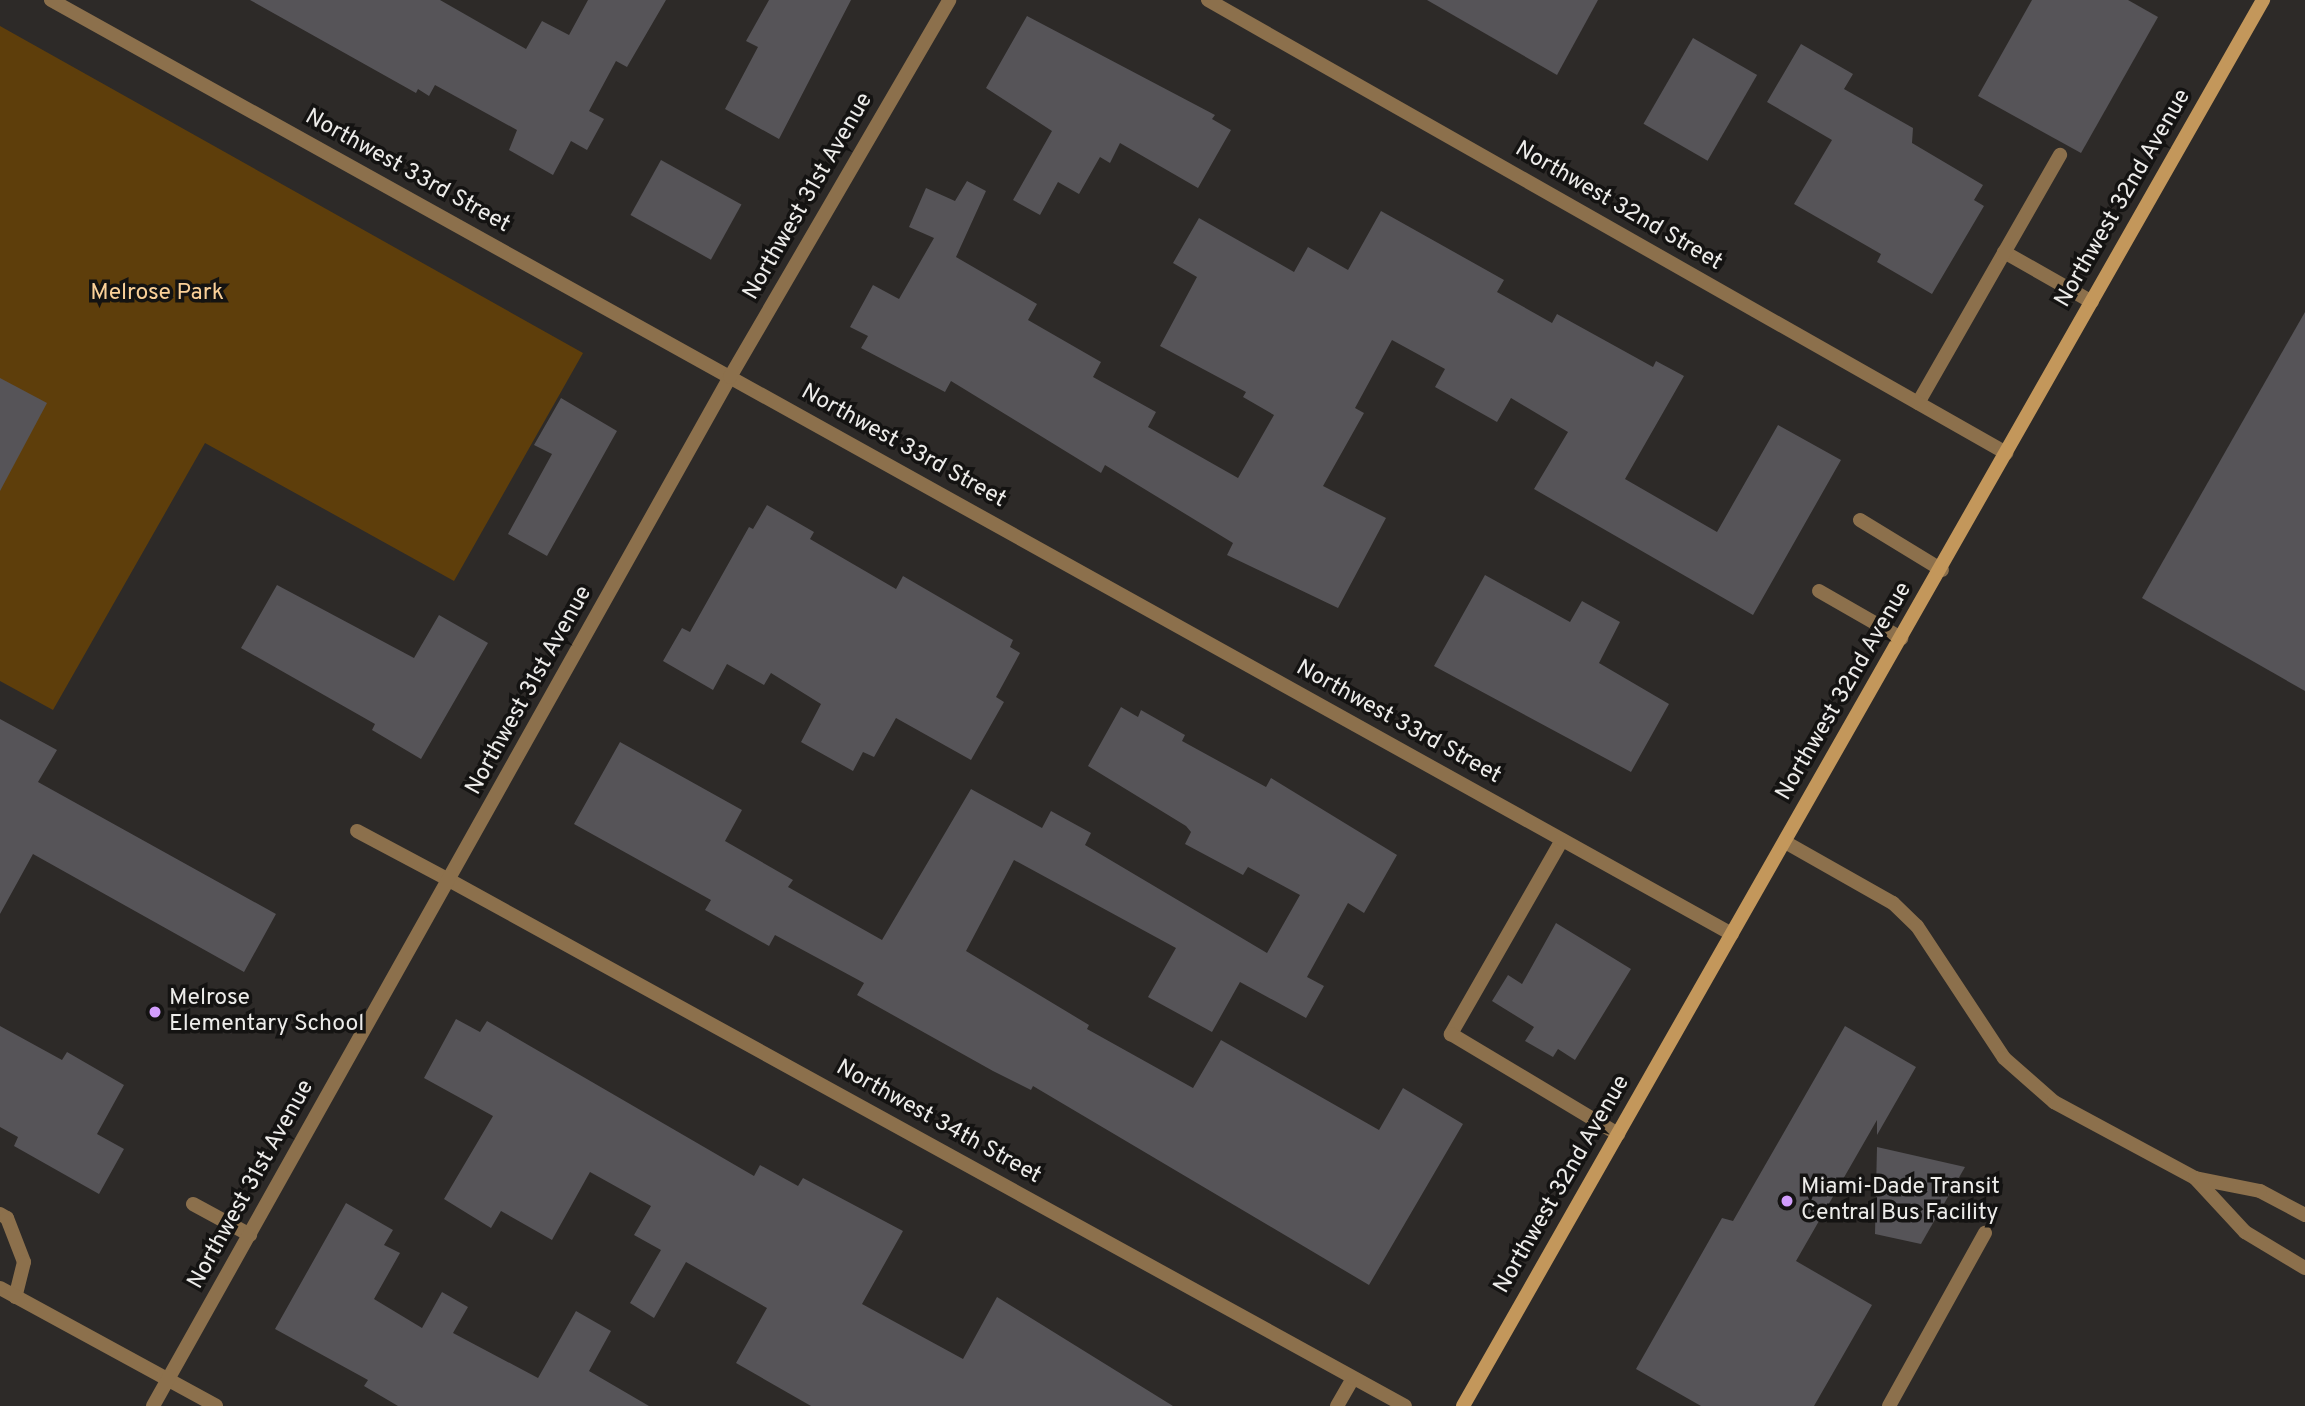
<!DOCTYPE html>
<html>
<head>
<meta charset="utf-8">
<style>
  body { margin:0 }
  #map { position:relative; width:2305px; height:1406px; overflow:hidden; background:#2d2a28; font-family:Overpass,sans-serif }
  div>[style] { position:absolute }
  .green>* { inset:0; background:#5e3e0b }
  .building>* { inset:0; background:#565458; transform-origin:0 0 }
  .service>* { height:14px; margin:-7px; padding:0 7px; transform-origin:7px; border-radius:7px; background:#8c704c }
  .minor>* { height:14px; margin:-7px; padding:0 7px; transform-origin:7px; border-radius:7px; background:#8c704c }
  .secondary>* { height:14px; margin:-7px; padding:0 7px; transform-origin:7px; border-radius:7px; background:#c3975b }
  .dots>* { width:19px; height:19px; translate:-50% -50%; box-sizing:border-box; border:4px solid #141312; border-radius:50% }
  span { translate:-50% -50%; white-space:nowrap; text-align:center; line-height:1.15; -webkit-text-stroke:7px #141312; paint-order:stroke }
  .street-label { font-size:23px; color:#edecea }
  .park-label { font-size:23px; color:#fad098 }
  .poi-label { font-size:23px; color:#edecea }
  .left { translate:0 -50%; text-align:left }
</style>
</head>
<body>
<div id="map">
  <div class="green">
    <div style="clip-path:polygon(0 26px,583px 353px,454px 581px,205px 443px,53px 710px,0 681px)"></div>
  </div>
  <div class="building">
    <div style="clip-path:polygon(250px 0,440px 0,526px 49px,542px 21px,569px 35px,588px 0,666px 0,627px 67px,616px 61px,589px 111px,604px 119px,587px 150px,571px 141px,553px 175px,509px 150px,517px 130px,435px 85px,429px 96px,418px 89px,416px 93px)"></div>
    <div style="clip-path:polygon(769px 0,851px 0,779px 139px,725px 109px,758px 47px,746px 41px)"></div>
    <div style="clip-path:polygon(1427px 0,1598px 0,1557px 75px)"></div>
    <div style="clip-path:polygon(2032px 0,2128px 0,2158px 17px,2081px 153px,1978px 96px)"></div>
    <div style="clip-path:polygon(1027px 16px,1215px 115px,1212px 119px,1231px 130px,1198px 188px,1120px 143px,1110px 163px,1100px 157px,1079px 194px,1058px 182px,1040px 215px,1013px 200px,1052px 131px,986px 88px)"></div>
    <div style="left:1693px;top:38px;width:74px;height:99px;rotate:30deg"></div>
    <div style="clip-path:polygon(1801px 44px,1853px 74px,1844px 89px,1913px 128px,1912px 143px,1983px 185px,1974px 200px,1984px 206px,1932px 294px,1877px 262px,1881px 254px,1794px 204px,1832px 140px,1767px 102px)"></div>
    <div style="left:661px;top:160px;width:92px;height:63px;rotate:29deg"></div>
    <div style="clip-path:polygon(967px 181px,986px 191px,956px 257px,1037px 304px,1028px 320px,1101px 362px,1093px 377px,1156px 412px,1148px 427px,1238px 478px,1274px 415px,1243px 397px,1246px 392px,1160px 346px,1197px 277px,1173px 263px,1199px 218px,1294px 272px,1308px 247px,1348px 270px,1381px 211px,1504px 280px,1497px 292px,1552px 323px,1557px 314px,1653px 367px,1656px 361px,1684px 376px,1625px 479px,1717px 532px,1778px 425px,1841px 460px,1753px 615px,1534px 489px,1568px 432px,1511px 398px,1497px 422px,1435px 387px,1445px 369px,1392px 340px,1355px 408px,1364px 413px,1323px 486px,1386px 518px,1338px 608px,1227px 555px,1233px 543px,1105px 465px,1101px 473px,951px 381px,945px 392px,861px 348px,868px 336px,850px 327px,873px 285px,899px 299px,934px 238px,909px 227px,926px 188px,955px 201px)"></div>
    <div style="clip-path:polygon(2305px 312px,2305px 691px,2142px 598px)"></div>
    <div style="clip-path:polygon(0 378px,47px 403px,0 491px)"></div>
    <div style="clip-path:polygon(561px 398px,617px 431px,547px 556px,508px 534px,552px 454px,534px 445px)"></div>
    <div style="clip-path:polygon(767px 505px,814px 532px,810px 539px,896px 589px,903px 576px,1013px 640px,1010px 647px,1020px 653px,996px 697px,1004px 702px,971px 760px,896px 718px,874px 757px,863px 752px,853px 771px,801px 742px,821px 704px,771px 673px,764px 685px,727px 664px,713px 690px,663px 661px,682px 628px,690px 632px,749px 527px,753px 529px)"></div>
    <div style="clip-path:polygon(1485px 575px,1570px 622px,1582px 601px,1620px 622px,1599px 663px,1669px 704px,1631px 772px,1434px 666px)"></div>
    <div style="clip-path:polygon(277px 585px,414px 658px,439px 615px,488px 643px,421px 759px,372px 730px,375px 724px,241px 648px)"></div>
    <div style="clip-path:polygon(1121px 707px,1138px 717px,1141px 710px,1185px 735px,1182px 741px,1266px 787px,1271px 778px,1397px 855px,1364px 913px,1348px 903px,1307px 977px,1324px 986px,1306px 1018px,1240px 982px,1212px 1032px,1148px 997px,1176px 948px,1014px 860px,966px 951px,1089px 1025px,1087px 1029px,1193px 1088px,1221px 1040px,1379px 1130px,1403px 1088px,1463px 1124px,1369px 1285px,1033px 1086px,1031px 1090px,993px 1071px,857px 995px,864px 983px,775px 935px,769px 946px,705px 910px,711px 900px,574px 824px,620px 742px,742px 810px,725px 841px,793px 880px,788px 887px,882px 940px,971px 789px,1042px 828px,1051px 811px,1091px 833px,1085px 845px,1267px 953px,1300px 895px,1248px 867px,1243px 875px,1185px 844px,1191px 832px,1186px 826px,1088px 766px)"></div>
    <div style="clip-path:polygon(0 719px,57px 750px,38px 782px,276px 914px,244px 972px,33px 854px,0 914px)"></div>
    <div style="clip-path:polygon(1556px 923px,1631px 969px,1575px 1060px,1558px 1049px,1553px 1057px,1525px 1041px,1534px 1027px,1492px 1001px,1508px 975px,1522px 984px)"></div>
    <div style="clip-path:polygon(456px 1019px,480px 1032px,487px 1021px,754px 1176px,760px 1165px,798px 1186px,803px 1178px,903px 1231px,862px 1304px,963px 1359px,997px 1297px,1173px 1406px,811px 1406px,736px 1363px,767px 1308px,686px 1262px,654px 1318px,630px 1303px,661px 1250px,634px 1235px,651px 1206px,590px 1172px,552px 1240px,501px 1211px,491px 1228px,444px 1199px,493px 1116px,424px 1078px)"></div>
    <div style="clip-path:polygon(0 1026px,62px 1060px,67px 1052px,124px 1085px,97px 1134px,124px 1149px,99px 1194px,14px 1146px,18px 1137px,0 1127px)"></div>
    <div style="clip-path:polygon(1845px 1026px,1916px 1067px,1877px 1135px,1877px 1120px,1796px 1261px,1872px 1305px,1814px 1406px,1701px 1406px,1636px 1369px,1722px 1218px,1733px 1221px)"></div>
    <div style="clip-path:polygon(1877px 1147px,1965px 1167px,1921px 1244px,1875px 1234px)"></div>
    <div style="clip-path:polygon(346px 1203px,393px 1230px,384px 1245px,400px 1253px,374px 1299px,422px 1328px,442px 1292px,468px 1307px,453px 1333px,538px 1378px,576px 1311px,611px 1331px,589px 1371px,649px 1406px,398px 1406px,364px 1386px,368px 1380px,275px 1329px)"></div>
  </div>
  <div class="service">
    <div style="left:2004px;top:252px;width:101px;rotate:29.6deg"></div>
    <div style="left:1918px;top:403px;width:286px;rotate:-60.2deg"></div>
    <div style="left:1860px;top:520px;width:96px;rotate:31.4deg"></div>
    <div style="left:1819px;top:591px;width:95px;rotate:29.8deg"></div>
    <div style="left:357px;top:831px;width:104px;rotate:28deg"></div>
    <div style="left:1562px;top:840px;width:224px;rotate:119.8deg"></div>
    <div style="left:1451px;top:1034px;width:195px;rotate:30.9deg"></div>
    <div style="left:1785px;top:842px;width:124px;rotate:29.5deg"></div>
    <div style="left:1893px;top:903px;width:33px;rotate:44deg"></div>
    <div style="left:1917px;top:926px;width:158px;rotate:56.6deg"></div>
    <div style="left:2004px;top:1058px;width:67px;rotate:41.3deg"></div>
    <div style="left:2054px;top:1102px;width:160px;rotate:28.3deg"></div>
    <div style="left:193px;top:1204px;width:65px;rotate:28.5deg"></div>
    <div style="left:0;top:1214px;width:8px;rotate:30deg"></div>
    <div style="left:7px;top:1218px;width:47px;rotate:68.9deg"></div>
    <div style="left:24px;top:1262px;width:36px;rotate:104deg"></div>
    <div style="left:2305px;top:1215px;width:51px;rotate:-151.9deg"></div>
    <div style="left:2260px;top:1191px;width:66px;rotate:-168.7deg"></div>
    <div style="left:2195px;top:1178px;width:74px;rotate:47.2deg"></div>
    <div style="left:2245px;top:1232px;width:70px;rotate:31deg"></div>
    <div style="left:1337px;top:1406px;width:32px;rotate:-60deg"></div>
    <div style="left:1889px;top:1406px;width:198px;rotate:-61deg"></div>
  </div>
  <div class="minor">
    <div style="left:51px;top:0;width:1923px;rotate:29.06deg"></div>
    <div style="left:1208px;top:0;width:918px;rotate:29.58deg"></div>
    <div style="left:449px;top:880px;width:1091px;rotate:28.82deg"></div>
    <div style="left:0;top:1288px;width:246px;rotate:28.6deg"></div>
    <div style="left:153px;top:1406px;width:1180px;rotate:-60.72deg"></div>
    <div style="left:730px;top:377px;width:436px;rotate:-59.8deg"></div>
  </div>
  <div class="secondary">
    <div style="left:1463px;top:1406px;width:1618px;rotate:-60.36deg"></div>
  </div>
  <div class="dots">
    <div style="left:155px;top:1012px;background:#d29dfd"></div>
    <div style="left:1787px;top:1201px;background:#d29dfd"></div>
  </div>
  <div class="street-label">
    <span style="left:407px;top:172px;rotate:29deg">Northwest 33rd Street</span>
    <span style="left:809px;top:197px;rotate:-60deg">Northwest 31st Avenue</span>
    <span style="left:2124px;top:199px;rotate:-60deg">Northwest 32nd Avenue</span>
    <span style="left:1618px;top:207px;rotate:30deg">Northwest 32nd Street</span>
    <span style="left:903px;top:447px;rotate:29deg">Northwest 33rd Street</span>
    <span style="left:530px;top:691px;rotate:-61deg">Northwest 31st Avenue</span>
    <span style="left:1845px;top:692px;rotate:-60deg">Northwest 32nd Avenue</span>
    <span style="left:1398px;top:723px;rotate:29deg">Northwest 33rd Street</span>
    <span style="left:938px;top:1123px;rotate:29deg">Northwest 34th Street</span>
    <span style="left:252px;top:1185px;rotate:-61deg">Northwest 31st Avenue</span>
    <span style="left:1563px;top:1185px;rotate:-60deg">Northwest 32nd Avenue</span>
  </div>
  <div class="park-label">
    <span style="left:157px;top:294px">Melrose Park</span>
  </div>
  <div class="poi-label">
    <span class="left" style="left:169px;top:1012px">Melrose<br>Elementary School</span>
    <span class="left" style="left:1801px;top:1201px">Miami-Dade Transit<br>Central Bus Facility</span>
  </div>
</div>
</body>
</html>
